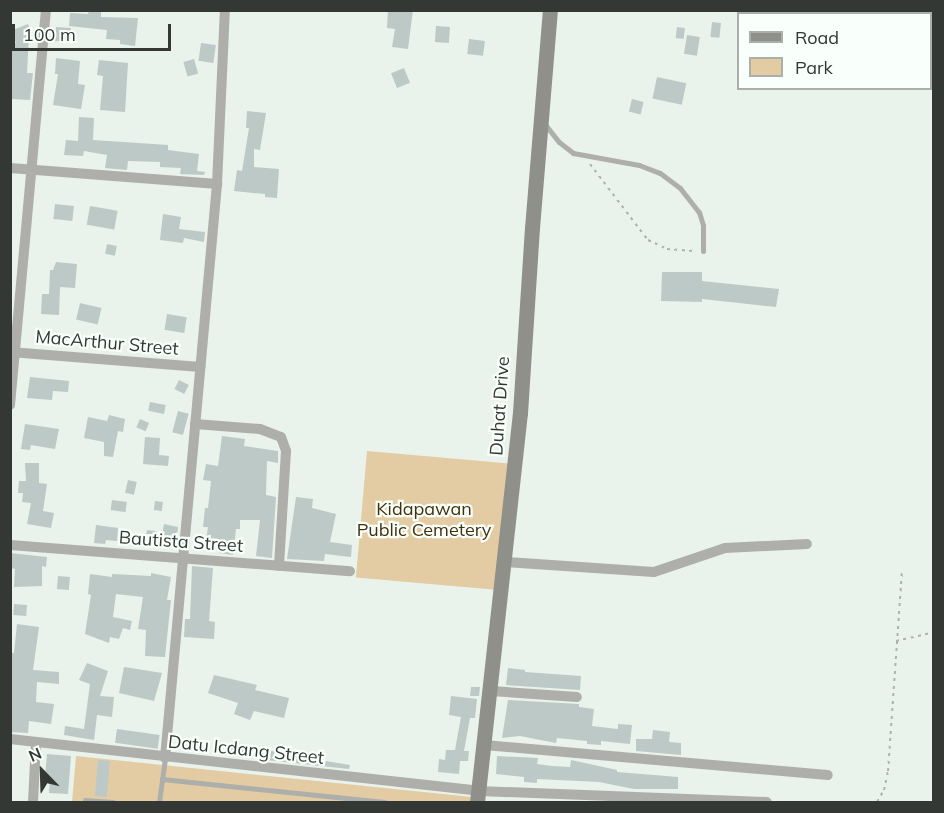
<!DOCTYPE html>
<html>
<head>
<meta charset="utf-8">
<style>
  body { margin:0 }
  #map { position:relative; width:944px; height:813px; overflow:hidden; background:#e9f2eb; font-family:Mulish,sans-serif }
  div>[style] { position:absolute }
  .green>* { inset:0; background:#e3cca3; transform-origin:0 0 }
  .building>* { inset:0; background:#bdc9c7; transform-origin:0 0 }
  .path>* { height:2px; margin-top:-1px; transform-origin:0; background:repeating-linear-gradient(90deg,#acb3ad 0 3px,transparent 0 7.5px) }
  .lane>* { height:5px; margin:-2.5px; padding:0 2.5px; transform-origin:2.5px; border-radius:2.5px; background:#aeafab }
  .street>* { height:10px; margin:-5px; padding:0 5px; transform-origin:5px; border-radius:5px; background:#aeafab }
  .secondary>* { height:15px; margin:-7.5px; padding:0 7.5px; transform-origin:7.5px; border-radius:7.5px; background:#8f908a }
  span { translate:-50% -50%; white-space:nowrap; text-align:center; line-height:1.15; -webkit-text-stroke:4.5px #f9fffa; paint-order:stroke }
  .street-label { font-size:18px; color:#343835 }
  .park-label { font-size:18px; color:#42310e }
  .frame { position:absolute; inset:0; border:12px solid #343835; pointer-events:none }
  .legend { position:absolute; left:737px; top:12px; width:195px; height:78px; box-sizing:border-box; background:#f9fffa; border:2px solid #aaafab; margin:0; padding:8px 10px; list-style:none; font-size:18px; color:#343835 }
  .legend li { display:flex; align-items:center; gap:12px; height:30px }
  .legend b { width:30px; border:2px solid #aaafab }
  .north { position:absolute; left:12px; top:741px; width:60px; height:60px; -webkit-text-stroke:4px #f9fffa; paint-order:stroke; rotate:337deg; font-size:16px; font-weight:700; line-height:24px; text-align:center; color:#343835 }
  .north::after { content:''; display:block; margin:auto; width:21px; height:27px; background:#343835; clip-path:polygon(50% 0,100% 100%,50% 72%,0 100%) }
  .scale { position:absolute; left:12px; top:24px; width:159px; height:27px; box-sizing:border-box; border:3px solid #343835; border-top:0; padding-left:8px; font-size:18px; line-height:21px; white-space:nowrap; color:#343835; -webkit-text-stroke:4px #f9fffa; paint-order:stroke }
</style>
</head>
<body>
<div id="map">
  <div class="green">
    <div style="left:367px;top:451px;width:143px;height:127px;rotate:5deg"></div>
    <div style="clip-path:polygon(76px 756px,472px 797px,471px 802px,72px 802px)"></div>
  </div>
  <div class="building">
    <div style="clip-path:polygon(89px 10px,101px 10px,101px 17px,138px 18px,135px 46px,120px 44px,120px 40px,106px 39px,107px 30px,69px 26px,70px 13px,88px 14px)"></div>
    <div style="clip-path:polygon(388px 10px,413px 10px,408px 49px,392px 47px,395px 29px,387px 28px)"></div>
    <div style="left:712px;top:22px;width:9px;height:15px;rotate:6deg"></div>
    <div style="clip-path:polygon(28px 24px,32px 34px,29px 35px,27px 73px,33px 73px,30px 100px,10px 99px,10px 43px,16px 43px,10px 31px)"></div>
    <div style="left:436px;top:26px;width:14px;height:16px;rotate:4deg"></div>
    <div style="left:56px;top:27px;width:15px;height:14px;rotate:4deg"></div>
    <div style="left:677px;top:27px;width:8px;height:11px;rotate:7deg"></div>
    <div style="left:687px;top:35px;width:13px;height:19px;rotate:9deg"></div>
    <div style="left:469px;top:39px;width:16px;height:15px;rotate:7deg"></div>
    <div style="left:201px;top:43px;width:15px;height:18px;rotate:8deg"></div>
    <div style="clip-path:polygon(56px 58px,80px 61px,78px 84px,85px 85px,81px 109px,53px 105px,58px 74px,55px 74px)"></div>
    <div style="left:194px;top:59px;width:15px;height:11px;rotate:74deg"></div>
    <div style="clip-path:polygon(99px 60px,128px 63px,125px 112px,100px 110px,103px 76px,97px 75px)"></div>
    <div style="left:404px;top:68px;width:16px;height:14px;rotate:68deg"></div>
    <div style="left:657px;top:77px;width:30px;height:22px;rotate:12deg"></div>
    <div style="left:632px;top:99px;width:12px;height:13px;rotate:14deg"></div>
    <div style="clip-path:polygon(247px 111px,266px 113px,260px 150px,254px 149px,254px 167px,279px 169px,277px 198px,265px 197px,265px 194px,234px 191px,237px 170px,242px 171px,249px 128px,246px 128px)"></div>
    <div style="clip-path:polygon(79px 117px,94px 118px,93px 140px,168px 145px,168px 150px,199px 154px,197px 171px,205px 172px,204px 175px,180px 174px,181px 168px,160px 167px,160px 162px,128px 161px,127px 170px,105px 168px,107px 155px,84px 151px,83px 156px,64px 155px,66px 140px,78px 141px)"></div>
    <div style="left:55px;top:204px;width:19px;height:15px;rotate:6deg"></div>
    <div style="left:90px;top:206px;width:28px;height:19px;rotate:10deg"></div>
    <div style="clip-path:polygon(163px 214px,181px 217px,179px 229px,205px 232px,204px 242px,184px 238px,183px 243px,160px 240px)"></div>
    <div style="left:107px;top:244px;width:10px;height:10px;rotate:11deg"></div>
    <div style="clip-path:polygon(56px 262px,77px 264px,75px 288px,60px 287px,59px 315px,41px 314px,42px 294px,49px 294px,50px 270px,53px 270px)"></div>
    <div style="clip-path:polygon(662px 272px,702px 272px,702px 281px,779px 289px,776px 307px,702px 299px,702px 302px,661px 301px)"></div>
    <div style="left:80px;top:303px;width:22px;height:17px;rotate:13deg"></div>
    <div style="left:167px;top:314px;width:20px;height:16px;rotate:9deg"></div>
    <div style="clip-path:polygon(30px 377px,69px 381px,68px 392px,53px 391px,52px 400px,27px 398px)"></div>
    <div style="left:179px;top:380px;width:11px;height:10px;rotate:27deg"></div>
    <div style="left:150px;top:402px;width:16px;height:9px;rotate:11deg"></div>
    <div style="left:178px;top:411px;width:11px;height:22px;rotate:15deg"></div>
    <div style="clip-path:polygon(109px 415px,125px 419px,123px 432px,118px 431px,113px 457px,104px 456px,104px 442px,84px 438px,88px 417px,107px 421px)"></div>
    <div style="left:140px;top:419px;width:10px;height:9px;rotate:24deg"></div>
    <div style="clip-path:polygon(25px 424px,59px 429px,55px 449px,31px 445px,30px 450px,21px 449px)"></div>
    <div style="clip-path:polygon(222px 436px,245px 439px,244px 446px,278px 451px,278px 463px,267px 461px,266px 495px,276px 497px,272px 558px,256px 556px,260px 520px,240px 520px,240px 529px,236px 529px,233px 555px,219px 553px,219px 549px,205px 547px,208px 527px,203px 527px,205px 508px,208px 508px,211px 481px,203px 480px,206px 464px,218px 466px)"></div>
    <div style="clip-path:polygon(145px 437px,160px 438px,159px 455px,169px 456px,168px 466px,143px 464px)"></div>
    <div style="clip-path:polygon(25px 463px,39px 463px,39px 483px,47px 484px,43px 511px,54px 513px,51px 528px,27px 524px,31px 503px,22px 502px,23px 493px,18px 493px,19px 481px,26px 481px)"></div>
    <div style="left:128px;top:480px;width:9px;height:13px;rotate:13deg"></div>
    <div style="clip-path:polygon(296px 497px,313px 499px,312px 508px,336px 514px,330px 542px,352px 545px,351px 557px,325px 554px,324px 561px,287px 559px)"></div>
    <div style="left:112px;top:500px;width:15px;height:10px;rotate:8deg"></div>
    <div style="left:155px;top:501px;width:8px;height:9px;rotate:7deg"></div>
    <div style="clip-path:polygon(164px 524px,178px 527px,177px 537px,162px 535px)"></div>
    <div style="clip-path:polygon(96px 525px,118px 528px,117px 541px,106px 540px,105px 544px,94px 543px)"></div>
    <div style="clip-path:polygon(147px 530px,162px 532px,159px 543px,145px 540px)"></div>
    <div style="clip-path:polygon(10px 553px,47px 557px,46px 567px,42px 566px,42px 586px,14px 587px,15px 569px,10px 568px)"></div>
    <div style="clip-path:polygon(192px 566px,213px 568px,209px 621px,215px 622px,214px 639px,184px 637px,185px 619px,190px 619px)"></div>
    <div style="clip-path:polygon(151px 573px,171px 577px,167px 600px,171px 600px,165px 657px,145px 656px,146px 630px,138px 629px,143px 597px,116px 594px,113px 617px,132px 621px,130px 630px,123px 628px,119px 639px,110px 637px,109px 643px,85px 634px,91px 595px,88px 594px,90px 574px,112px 577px,112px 574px,151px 576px)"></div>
    <div style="left:58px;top:576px;width:12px;height:13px;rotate:5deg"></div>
    <div style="left:14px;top:604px;width:13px;height:11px;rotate:4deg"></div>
    <div style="clip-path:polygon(17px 624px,39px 627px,33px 670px,59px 672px,59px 684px,37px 682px,36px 702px,54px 704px,51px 724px,29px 721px,28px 733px,10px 732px,10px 653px,14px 653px)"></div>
    <div style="clip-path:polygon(87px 663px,108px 671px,100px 696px,114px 697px,112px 717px,97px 715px,94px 740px,64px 735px,65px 726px,84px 729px,90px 684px,79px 680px)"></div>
    <div style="clip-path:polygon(124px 667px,162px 673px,154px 701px,119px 693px)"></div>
    <div style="clip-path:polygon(508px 668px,525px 670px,525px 672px,581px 676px,580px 690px,506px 685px)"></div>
    <div style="clip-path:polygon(214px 675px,257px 685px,255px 690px,289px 698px,284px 718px,254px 711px,250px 720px,234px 714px,238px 703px,208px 693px)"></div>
    <div style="clip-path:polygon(471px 687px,480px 687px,479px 696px,470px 696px)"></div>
    <div style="clip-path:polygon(451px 696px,477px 699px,475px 718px,470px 718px,464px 751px,469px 751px,468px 761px,460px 761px,459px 774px,438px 772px,439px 759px,445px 760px,446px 750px,455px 750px,461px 717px,449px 715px)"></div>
    <div style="clip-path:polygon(508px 700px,579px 704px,579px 707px,594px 709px,592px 726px,618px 729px,618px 724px,632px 725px,630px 744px,601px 741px,601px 745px,587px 744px,587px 741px,557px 738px,556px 743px,520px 736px,502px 738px)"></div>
    <div style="left:117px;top:729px;width:43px;height:14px;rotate:8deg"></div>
    <div style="clip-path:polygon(653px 730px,670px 732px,669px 742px,681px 743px,681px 755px,636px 751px,636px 739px,652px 739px)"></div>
    <div style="clip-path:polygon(231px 745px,245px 748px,244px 753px,270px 757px,271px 751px,290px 753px,289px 755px,350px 765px,349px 769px,229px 756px)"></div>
    <div style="clip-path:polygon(47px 754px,71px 756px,68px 794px,49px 793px,50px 777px,45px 777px)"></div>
    <div style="clip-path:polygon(497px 756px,538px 758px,537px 764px,552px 766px,570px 767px,571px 760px,617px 770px,617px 772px,678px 777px,678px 789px,634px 789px,599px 782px,537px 779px,537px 783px,524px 782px,524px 777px,496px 774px)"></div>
    <div style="left:98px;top:760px;width:12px;height:36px;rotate:5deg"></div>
  </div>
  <div class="path">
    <div style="left:590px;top:164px;width:96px;rotate:52.7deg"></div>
    <div style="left:648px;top:240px;width:21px;rotate:25deg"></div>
    <div style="left:667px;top:249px;width:27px;rotate:4deg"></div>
    <div style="left:896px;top:641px;width:39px;rotate:-13deg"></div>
    <div style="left:877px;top:802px;width:14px;rotate:-60deg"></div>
    <div style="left:884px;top:790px;width:19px;rotate:-78deg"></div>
    <div style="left:888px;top:771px;width:200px;rotate:-86deg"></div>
  </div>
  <div class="lane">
    <div style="left:544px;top:123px;width:24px;rotate:52deg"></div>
    <div style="left:559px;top:142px;width:18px;rotate:38deg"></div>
    <div style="left:573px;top:153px;width:67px;rotate:10.3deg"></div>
    <div style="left:639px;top:165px;width:22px;rotate:21deg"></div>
    <div style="left:660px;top:173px;width:25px;rotate:37deg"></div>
    <div style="left:680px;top:188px;width:31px;rotate:52deg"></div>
    <div style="left:699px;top:212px;width:14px;rotate:73deg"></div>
    <div style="left:703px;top:225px;width:26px;rotate:90deg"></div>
    <div style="left:162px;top:779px;width:224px;rotate:5.9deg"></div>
    <div style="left:85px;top:800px;width:28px;rotate:4deg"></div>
    <div style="left:159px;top:802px;width:44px;rotate:-82.2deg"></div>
  </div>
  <div class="street">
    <div style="left:10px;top:168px;width:208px;rotate:4.4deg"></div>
    <div style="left:10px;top:352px;width:191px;rotate:4.5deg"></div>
    <div style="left:10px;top:405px;width:397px;rotate:-84.8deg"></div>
    <div style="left:195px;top:424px;width:65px;rotate:4.4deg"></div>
    <div style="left:260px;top:429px;width:22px;rotate:21deg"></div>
    <div style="left:281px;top:437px;width:15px;rotate:70deg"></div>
    <div style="left:286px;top:451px;width:115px;rotate:93.5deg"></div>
    <div style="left:10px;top:545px;width:341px;rotate:4.4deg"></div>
    <div style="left:506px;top:562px;width:148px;rotate:3.9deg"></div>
    <div style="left:654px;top:572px;width:75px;rotate:-18.7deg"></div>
    <div style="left:725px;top:548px;width:82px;rotate:-2.8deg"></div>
    <div style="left:491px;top:691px;width:86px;rotate:4deg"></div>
    <div style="left:10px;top:739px;width:472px;rotate:6.3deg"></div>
    <div style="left:479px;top:791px;width:288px;rotate:2.2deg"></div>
    <div style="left:484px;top:745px;width:345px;rotate:5deg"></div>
    <div style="left:165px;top:758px;width:576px;rotate:-84.82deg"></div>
    <div style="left:217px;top:184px;width:174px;rotate:-87.4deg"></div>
    <div style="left:33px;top:802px;width:59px;rotate:-87.1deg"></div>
  </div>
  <div class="secondary">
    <div style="left:477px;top:802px;width:391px;rotate:-83.7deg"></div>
    <div style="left:520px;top:413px;width:185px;rotate:-86.3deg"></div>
    <div style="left:532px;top:228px;width:219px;rotate:-85.3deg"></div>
  </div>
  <div class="street-label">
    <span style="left:107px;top:343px;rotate:5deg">MacArthur Street</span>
    <span style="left:500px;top:406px;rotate:-86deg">Duhat Drive</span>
    <span style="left:181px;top:542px;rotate:4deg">Bautista Street</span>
    <span style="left:246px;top:750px;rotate:6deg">Datu Icdang Street</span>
  </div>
  <div class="park-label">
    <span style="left:424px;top:520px">Kidapawan<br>Public Cemetery</span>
  </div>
  <div class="frame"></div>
  <ul class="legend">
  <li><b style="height:8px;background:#8f908a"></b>Road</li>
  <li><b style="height:16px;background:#e3cca3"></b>Park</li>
  </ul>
  <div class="north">N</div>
  <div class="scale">100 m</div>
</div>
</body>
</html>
